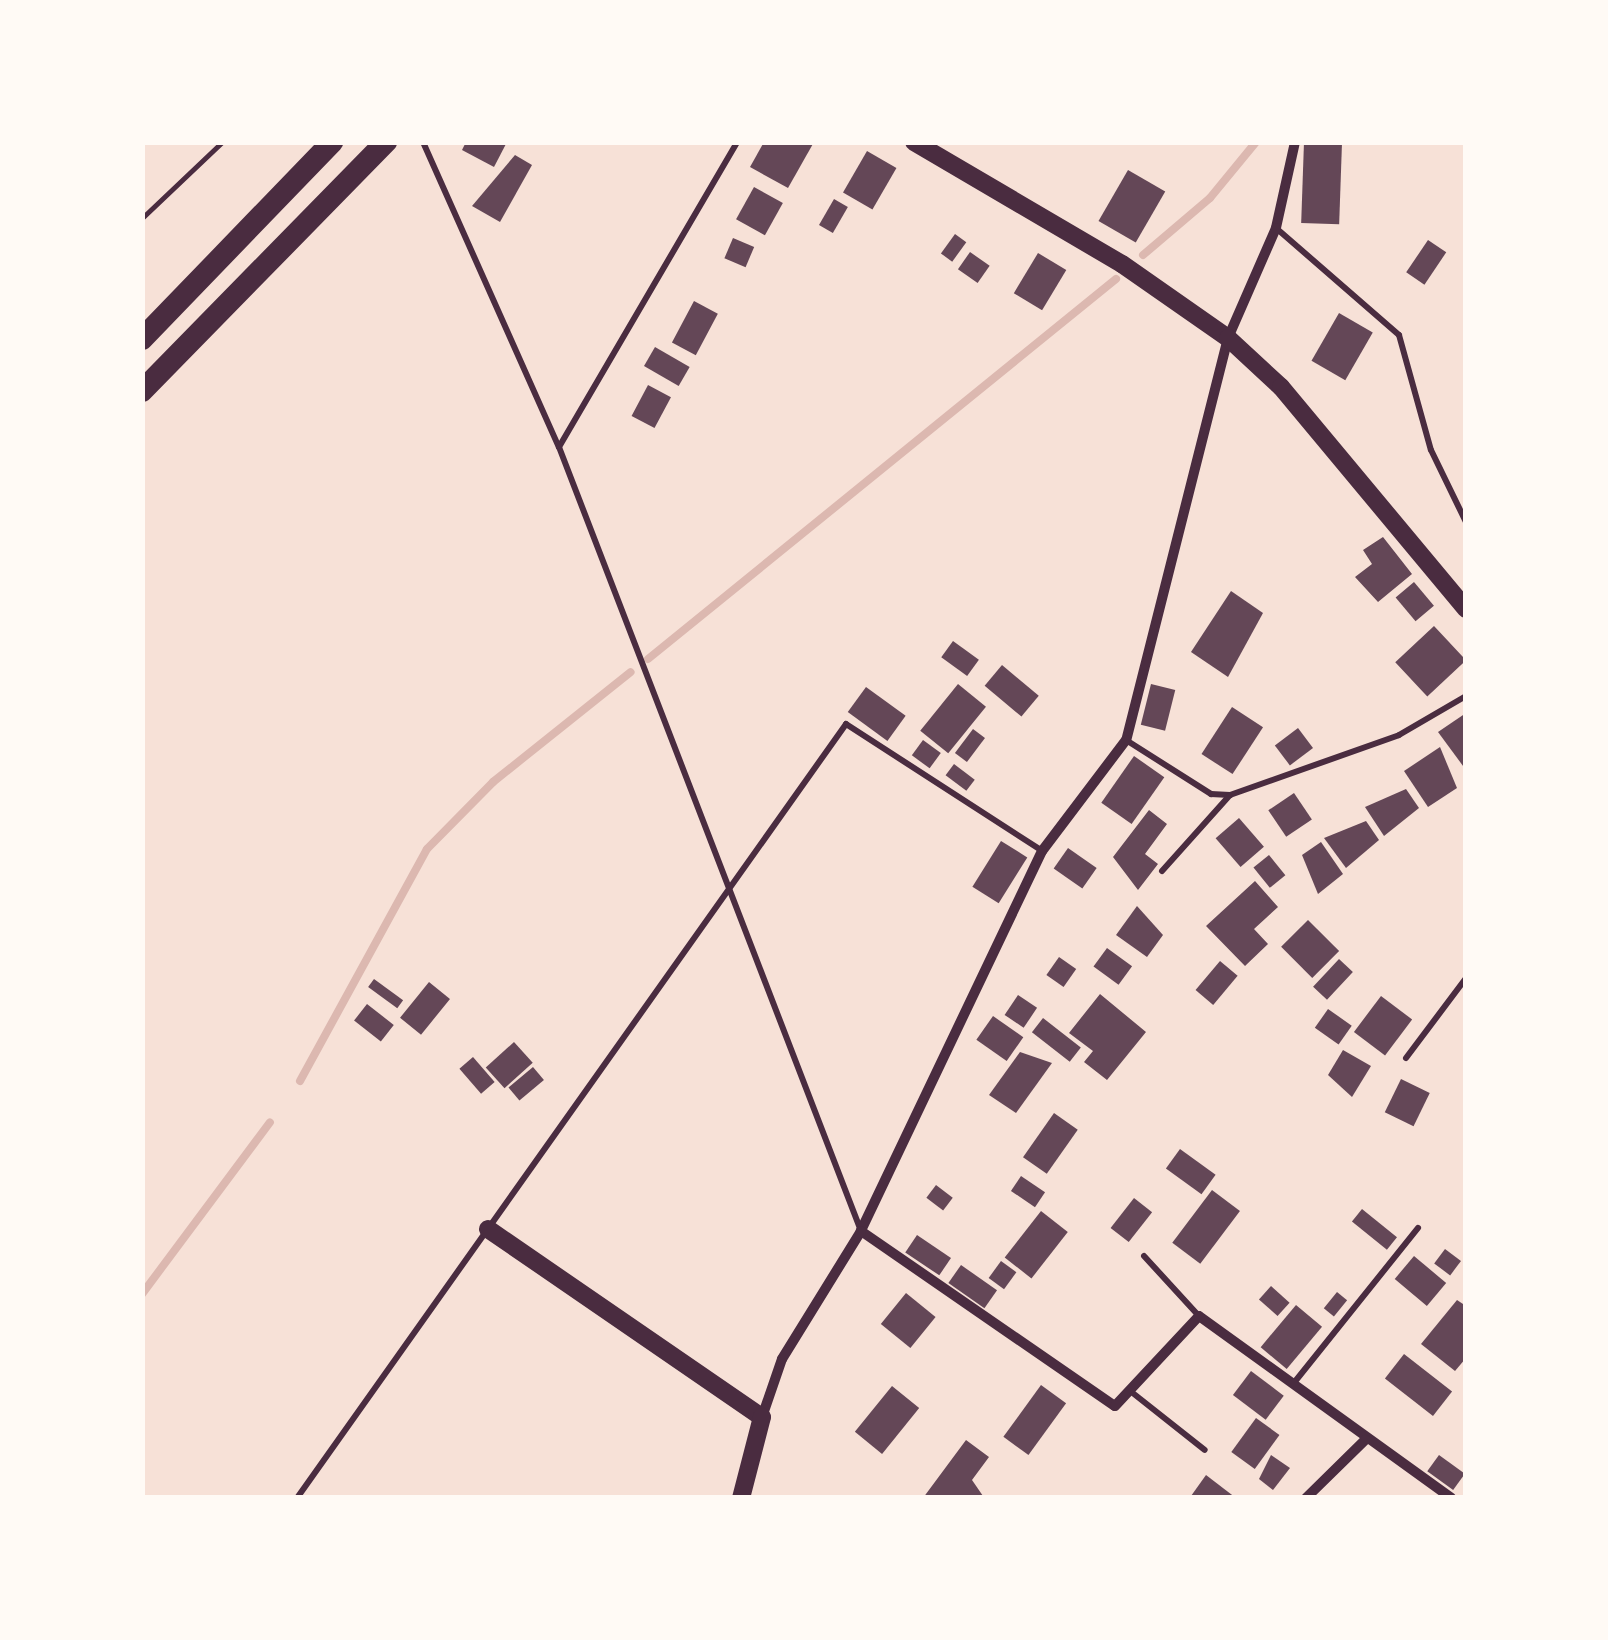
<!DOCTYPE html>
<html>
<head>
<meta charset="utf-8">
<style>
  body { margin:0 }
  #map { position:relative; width:1608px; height:1640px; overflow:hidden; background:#f7e1d7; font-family:Raleway,sans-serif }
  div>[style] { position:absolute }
  .stream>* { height:8px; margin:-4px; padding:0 4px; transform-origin:4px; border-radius:4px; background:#dcb8b0 }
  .building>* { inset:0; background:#644757; transform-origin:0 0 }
  .path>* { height:5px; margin:-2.5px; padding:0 2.5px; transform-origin:2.5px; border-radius:2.5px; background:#4a2c40 }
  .service>* { height:6px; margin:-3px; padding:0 3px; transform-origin:3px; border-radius:3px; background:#4a2c40 }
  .minor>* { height:10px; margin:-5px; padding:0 5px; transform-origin:5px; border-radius:5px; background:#4a2c40 }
  .tertiary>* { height:18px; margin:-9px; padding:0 9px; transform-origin:9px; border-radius:9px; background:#4a2c40 }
  .trunk>* { height:22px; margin:-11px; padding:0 11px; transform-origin:11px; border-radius:11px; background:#4a2c40 }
  span { translate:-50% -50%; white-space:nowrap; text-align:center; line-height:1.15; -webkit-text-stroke:10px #fffaf5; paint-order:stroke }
  .frame { position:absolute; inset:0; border:145px solid #fffaf5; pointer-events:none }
</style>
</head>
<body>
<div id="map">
  <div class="stream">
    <div style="left:1143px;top:255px;width:88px;rotate:-40.4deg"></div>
    <div style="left:1210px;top:198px;width:72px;rotate:-50.6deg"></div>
    <div style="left:648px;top:659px;width:603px;rotate:-39.08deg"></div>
    <div style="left:300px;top:1081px;width:264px;rotate:-61.3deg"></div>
    <div style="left:427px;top:849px;width:94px;rotate:-45.4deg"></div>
    <div style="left:493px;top:782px;width:176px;rotate:-38.6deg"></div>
    <div style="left:142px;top:1294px;width:214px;rotate:-53.3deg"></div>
  </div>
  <div class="building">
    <div style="clip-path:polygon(466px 142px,507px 142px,494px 167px,462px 150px)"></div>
    <div style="clip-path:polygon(764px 142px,814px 142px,788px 188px,750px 167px)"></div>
    <div style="left:1304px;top:142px;width:38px;height:81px;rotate:2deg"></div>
    <div style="left:867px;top:151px;width:34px;height:48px;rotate:30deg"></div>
    <div style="clip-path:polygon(515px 155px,532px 165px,500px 222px,472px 206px)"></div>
    <div style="left:1128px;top:170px;width:43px;height:59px;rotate:30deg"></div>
    <div style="left:754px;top:187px;width:33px;height:37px;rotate:29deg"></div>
    <div style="left:834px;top:199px;width:16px;height:30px;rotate:30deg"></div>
    <div style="left:955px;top:234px;width:14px;height:24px;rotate:36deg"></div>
    <div style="left:733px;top:238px;width:23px;height:22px;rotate:23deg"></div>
    <div style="left:1428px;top:240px;width:22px;height:39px;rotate:34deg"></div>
    <div style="left:970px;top:252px;width:24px;height:21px;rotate:35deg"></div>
    <div style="left:1038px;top:253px;width:33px;height:47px;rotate:31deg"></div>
    <div style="left:694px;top:301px;width:27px;height:47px;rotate:28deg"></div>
    <div style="left:1339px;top:313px;width:39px;height:55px;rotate:30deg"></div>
    <div style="left:655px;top:347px;width:40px;height:22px;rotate:30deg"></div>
    <div style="left:648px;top:385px;width:26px;height:35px;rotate:28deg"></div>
    <div style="clip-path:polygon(1383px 537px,1412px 574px,1378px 602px,1355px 577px,1372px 564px,1363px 550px)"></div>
    <div style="left:1414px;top:582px;width:31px;height:24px;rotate:50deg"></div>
    <div style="clip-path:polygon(1231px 591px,1263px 613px,1228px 677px,1191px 652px)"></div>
    <div style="left:1434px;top:626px;width:47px;height:53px;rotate:47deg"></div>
    <div style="left:953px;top:641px;width:32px;height:20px;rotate:36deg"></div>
    <div style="left:1002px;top:665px;width:48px;height:27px;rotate:40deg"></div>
    <div style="left:958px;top:684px;width:36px;height:60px;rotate:39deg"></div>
    <div style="left:1151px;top:684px;width:25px;height:42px;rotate:14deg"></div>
    <div style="left:866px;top:687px;width:49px;height:31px;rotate:36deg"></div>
    <div style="left:1232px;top:707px;width:37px;height:56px;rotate:33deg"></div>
    <div style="clip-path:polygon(1466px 713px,1466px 770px,1438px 732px)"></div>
    <div style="left:1298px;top:728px;width:25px;height:29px;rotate:53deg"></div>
    <div style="left:973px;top:729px;width:15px;height:30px;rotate:37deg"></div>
    <div style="left:923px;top:740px;width:22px;height:19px;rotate:36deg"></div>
    <div style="clip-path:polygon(1440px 747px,1457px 788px,1428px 807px,1404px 771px)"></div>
    <div style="left:1134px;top:756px;width:37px;height:57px;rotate:35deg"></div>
    <div style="left:954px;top:764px;width:26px;height:14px;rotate:37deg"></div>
    <div style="clip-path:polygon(1406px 789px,1419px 808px,1384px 836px,1365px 807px)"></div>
    <div style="left:1294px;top:793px;width:32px;height:31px;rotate:56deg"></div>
    <div style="clip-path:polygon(1149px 810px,1167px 824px,1145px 854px,1158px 864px,1138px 890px,1113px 857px)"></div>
    <div style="left:1239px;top:818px;width:38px;height:31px;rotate:49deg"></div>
    <div style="clip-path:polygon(1366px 821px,1379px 840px,1346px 868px,1324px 838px)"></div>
    <div style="left:1001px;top:841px;width:31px;height:54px;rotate:32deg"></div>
    <div style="clip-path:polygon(1321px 842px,1343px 874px,1318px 894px,1302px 855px)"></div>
    <div style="left:1068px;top:848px;width:35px;height:25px;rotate:35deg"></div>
    <div style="left:1269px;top:855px;width:26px;height:20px;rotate:51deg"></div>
    <div style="clip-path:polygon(1255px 881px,1278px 907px,1254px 929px,1268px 944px,1245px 966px,1206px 926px)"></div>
    <div style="clip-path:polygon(1137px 906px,1163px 935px,1147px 957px,1116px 935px)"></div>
    <div style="left:1308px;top:920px;width:44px;height:38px;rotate:45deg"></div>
    <div style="left:1107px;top:948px;width:31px;height:23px;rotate:36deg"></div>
    <div style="left:1059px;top:957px;width:21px;height:22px;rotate:35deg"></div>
    <div style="left:1339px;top:959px;width:19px;height:38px;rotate:43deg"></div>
    <div style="left:1220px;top:961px;width:23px;height:38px;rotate:40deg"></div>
    <div style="left:374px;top:979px;width:36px;height:10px;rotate:36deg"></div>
    <div style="left:429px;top:982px;width:27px;height:46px;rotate:39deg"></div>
    <div style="clip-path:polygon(1100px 994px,1146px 1032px,1107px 1080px,1084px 1062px,1093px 1051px,1069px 1033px)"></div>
    <div style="left:1018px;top:995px;width:23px;height:24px;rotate:34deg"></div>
    <div style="left:1381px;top:996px;width:39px;height:45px;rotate:37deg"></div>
    <div style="left:367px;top:1004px;width:34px;height:21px;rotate:38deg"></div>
    <div style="left:1328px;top:1009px;width:29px;height:23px;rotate:35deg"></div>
    <div style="left:993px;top:1016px;width:37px;height:29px;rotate:35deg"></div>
    <div style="left:1043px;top:1018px;width:48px;height:18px;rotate:38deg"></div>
    <div style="left:514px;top:1042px;width:28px;height:38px;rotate:48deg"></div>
    <div style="clip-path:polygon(1343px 1050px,1371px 1066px,1352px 1097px,1328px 1075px)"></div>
    <div style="clip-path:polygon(1020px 1052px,1052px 1063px,1016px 1113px,989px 1095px)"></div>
    <div style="left:473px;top:1057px;width:33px;height:18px;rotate:49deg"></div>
    <div style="left:533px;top:1067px;width:17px;height:32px;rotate:50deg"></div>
    <div style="left:1401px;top:1079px;width:32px;height:37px;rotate:26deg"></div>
    <div style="left:1054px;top:1113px;width:29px;height:54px;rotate:35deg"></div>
    <div style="left:1180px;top:1149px;width:44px;height:24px;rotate:36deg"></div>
    <div style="left:1021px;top:1176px;width:29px;height:18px;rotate:34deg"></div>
    <div style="left:936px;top:1185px;width:21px;height:16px;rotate:37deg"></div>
    <div style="left:1212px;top:1190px;width:35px;height:66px;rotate:37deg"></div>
    <div style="left:1134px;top:1198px;width:23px;height:38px;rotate:38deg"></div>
    <div style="left:1362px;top:1209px;width:45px;height:16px;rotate:39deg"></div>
    <div style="left:1041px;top:1211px;width:34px;height:59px;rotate:38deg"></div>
    <div style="left:917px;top:1235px;width:41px;height:21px;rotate:34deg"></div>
    <div style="left:1445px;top:1249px;width:20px;height:18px;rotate:37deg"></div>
    <div style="left:1414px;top:1256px;width:42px;height:30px;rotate:40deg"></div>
    <div style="left:1001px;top:1261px;width:19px;height:21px;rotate:36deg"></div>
    <div style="left:961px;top:1265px;width:44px;height:22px;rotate:35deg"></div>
    <div style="left:1271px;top:1286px;width:25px;height:18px;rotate:42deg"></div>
    <div style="left:1337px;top:1292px;width:13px;height:21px;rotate:39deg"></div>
    <div style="left:906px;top:1293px;width:38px;height:40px;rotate:39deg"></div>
    <div style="clip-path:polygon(1457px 1300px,1466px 1306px,1466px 1358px,1455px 1371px,1421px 1344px)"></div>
    <div style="left:1296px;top:1305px;width:34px;height:55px;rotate:40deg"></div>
    <div style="left:1404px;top:1354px;width:61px;height:31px;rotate:38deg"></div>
    <div style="left:1251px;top:1371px;width:41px;height:30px;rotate:37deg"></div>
    <div style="left:1041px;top:1385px;width:31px;height:64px;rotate:36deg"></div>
    <div style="left:892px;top:1386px;width:35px;height:59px;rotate:39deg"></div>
    <div style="left:1256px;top:1418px;width:29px;height:42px;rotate:36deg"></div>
    <div style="clip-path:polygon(966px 1440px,989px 1457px,972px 1480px,983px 1496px,923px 1498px)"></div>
    <div style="clip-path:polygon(1271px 1455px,1290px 1468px,1273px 1490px,1259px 1479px)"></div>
    <div style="left:1439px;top:1455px;width:32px;height:20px;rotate:36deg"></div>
    <div style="clip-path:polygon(1206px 1475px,1236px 1498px,1191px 1496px)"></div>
  </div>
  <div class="path">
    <div style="left:142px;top:218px;width:110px;rotate:-43.5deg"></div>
  </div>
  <div class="service">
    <div style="left:423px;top:142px;width:334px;rotate:66deg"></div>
    <div style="left:559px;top:447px;width:840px;rotate:68.93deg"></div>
    <div style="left:1276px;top:228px;width:163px;rotate:41deg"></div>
    <div style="left:1399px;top:335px;width:119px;rotate:74.5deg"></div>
    <div style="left:1431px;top:450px;width:80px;rotate:64.1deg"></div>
    <div style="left:559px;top:447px;width:353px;rotate:-59.7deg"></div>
    <div style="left:1126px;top:740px;width:101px;rotate:32.4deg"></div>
    <div style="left:1211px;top:794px;width:19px;rotate:3deg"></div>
    <div style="left:1230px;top:795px;width:179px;rotate:-19.5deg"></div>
    <div style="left:1399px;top:735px;width:78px;rotate:-30.2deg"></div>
    <div style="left:1162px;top:871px;width:101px;rotate:-48.2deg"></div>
    <div style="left:1406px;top:1058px;width:100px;rotate:-53.1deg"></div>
    <div style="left:1144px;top:1256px;width:81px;rotate:47.5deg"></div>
    <div style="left:1293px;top:1384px;width:200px;rotate:-51.3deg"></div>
    <div style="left:1134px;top:1394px;width:90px;rotate:38.3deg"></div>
    <div style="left:297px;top:1498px;width:949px;rotate:-54.65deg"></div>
    <div style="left:846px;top:724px;width:234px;rotate:32.9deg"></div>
  </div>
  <div class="minor">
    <div style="left:1295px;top:142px;width:88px;rotate:102.5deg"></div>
    <div style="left:1276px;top:228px;width:120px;rotate:113.6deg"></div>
    <div style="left:1228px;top:338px;width:415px;rotate:104.2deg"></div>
    <div style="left:1126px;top:740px;width:139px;rotate:127.1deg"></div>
    <div style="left:1042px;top:851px;width:421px;rotate:115.5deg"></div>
    <div style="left:861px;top:1231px;width:308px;rotate:34.6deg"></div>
    <div style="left:1115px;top:1406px;width:123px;rotate:-47deg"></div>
    <div style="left:1199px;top:1316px;width:311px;rotate:35.8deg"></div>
    <div style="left:762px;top:1417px;width:61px;rotate:-71deg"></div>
    <div style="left:782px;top:1359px;width:150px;rotate:-58.3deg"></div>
    <div style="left:1306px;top:1498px;width:83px;rotate:-44.5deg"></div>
  </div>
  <div class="tertiary">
    <div style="left:914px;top:142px;width:241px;rotate:30.4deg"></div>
    <div style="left:1122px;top:264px;width:129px;rotate:34.9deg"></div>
    <div style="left:1228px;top:338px;width:72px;rotate:42.8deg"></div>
    <div style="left:1281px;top:387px;width:289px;rotate:50.2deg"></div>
    <div style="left:488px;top:1229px;width:332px;rotate:34.5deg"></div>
    <div style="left:762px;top:1417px;width:84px;rotate:104.5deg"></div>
  </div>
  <div class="trunk">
    <div style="left:142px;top:339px;width:274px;rotate:-46deg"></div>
    <div style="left:142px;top:391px;width:349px;rotate:-45.6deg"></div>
  </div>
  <div class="frame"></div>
</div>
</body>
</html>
